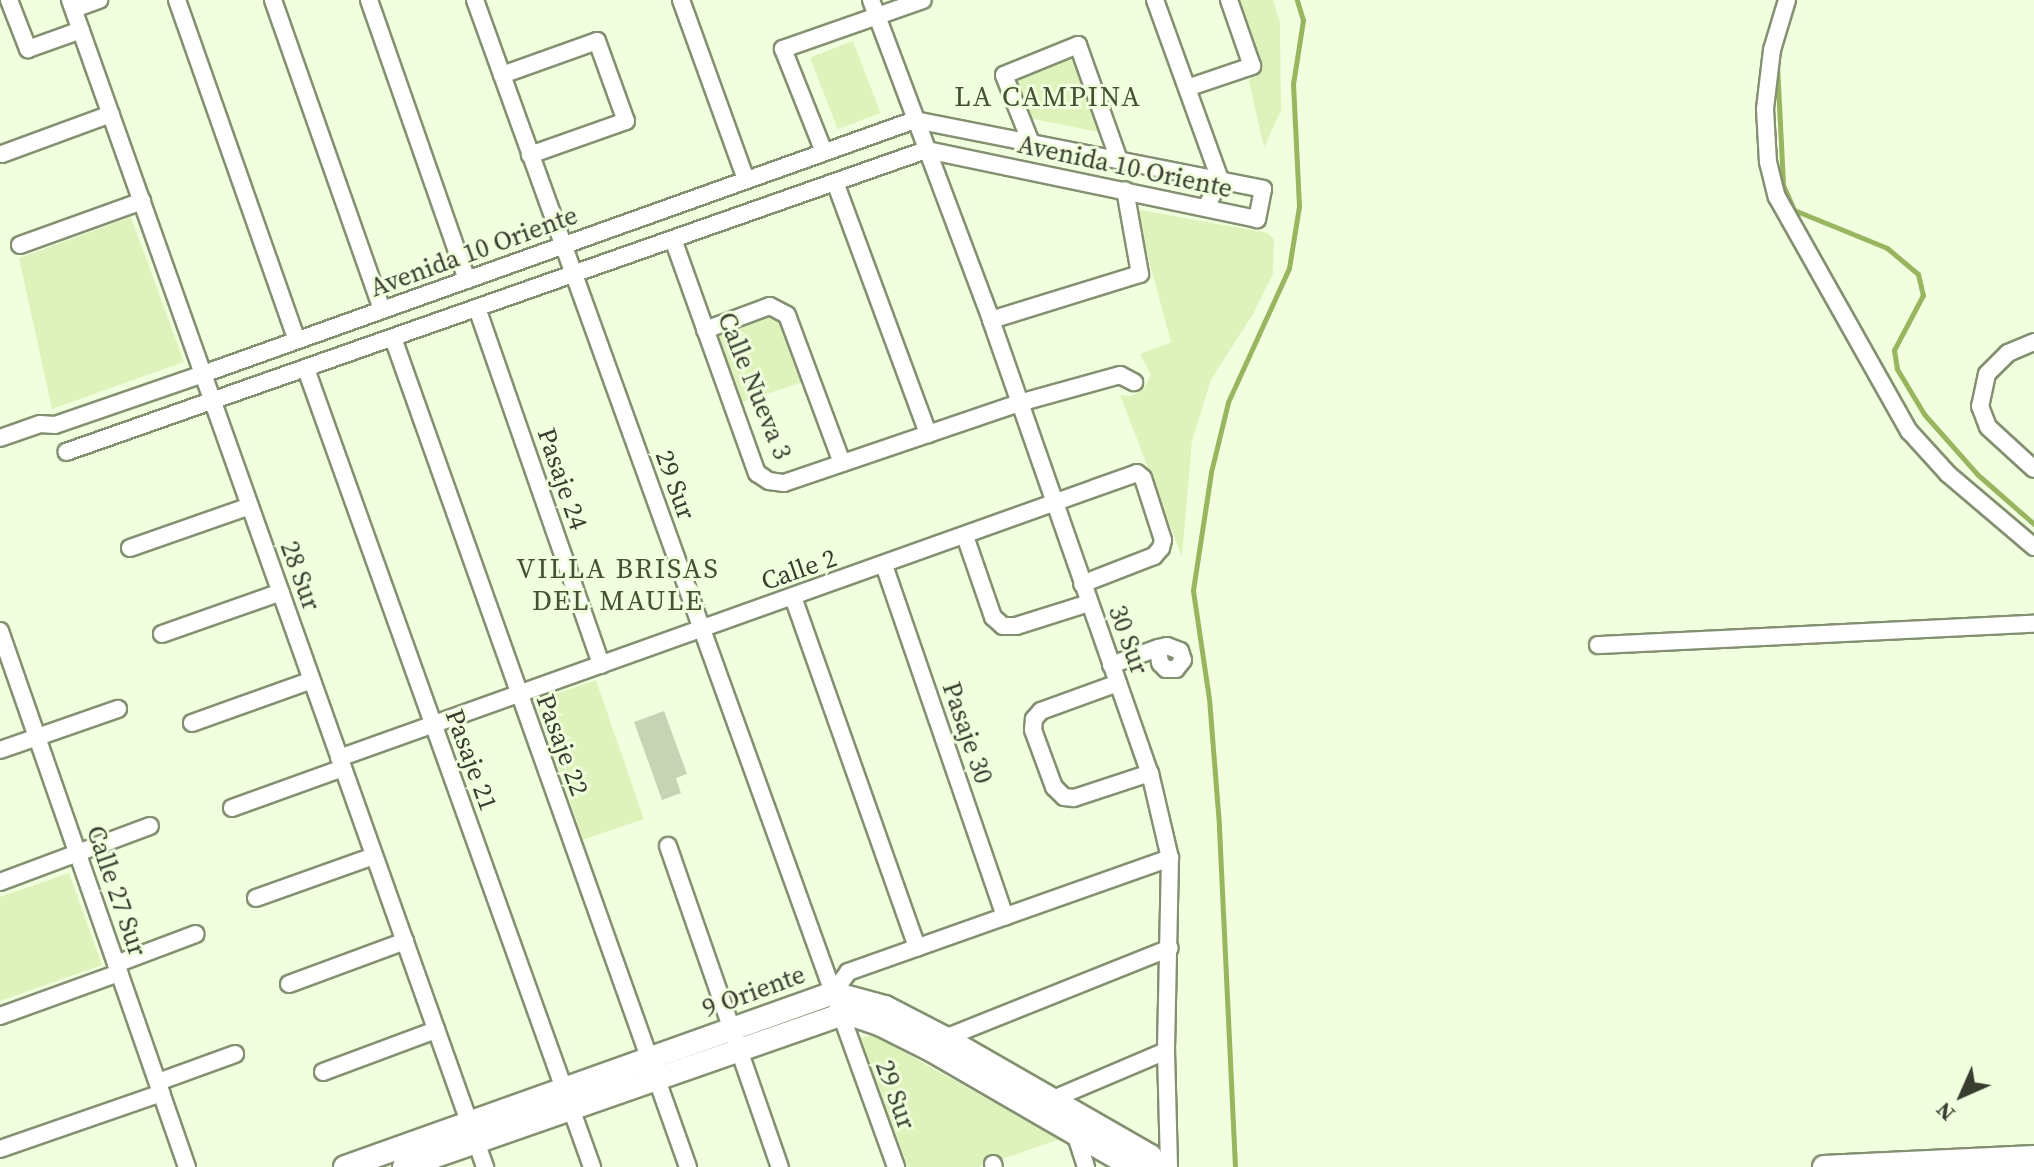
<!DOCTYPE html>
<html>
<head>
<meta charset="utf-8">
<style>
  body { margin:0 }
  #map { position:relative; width:2034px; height:1167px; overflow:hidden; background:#f2ffde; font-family:"Source Serif 4",serif }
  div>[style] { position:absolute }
  .green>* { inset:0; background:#def3bc; transform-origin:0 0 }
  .stream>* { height:5px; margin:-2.5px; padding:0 2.5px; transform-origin:2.5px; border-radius:2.5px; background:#98b660 }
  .building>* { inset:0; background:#c7d4b4 }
  .roads { filter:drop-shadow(2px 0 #849072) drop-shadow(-2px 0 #849072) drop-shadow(0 2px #849072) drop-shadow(0 -2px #849072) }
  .minor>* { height:16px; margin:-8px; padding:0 8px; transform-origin:8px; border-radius:8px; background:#fff }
  .tertiary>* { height:22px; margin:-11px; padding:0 11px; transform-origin:11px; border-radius:11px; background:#fff }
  span { translate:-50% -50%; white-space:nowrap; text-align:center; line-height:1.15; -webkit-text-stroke:6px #f2ffde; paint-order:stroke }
  .street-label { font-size:26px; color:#383d30 }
  .neighbourhood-label { font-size:28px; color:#455034; letter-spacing:2px }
  .north { position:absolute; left:1922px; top:1055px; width:80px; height:80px; -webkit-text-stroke:6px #f2ffde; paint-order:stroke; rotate:225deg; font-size:22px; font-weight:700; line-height:32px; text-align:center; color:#383d30 }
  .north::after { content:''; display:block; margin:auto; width:28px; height:36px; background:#383d30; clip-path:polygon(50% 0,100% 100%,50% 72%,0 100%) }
</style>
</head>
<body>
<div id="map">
  <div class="green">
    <div style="clip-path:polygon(1236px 0,1273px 0,1280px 22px,1281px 110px,1264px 148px,1249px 81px,1260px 60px)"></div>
    <div style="left:853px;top:41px;width:77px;height:46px;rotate:69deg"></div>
    <div style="clip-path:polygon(1071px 58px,1103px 133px,1029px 118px,1013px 80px)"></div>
    <div style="clip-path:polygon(1135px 209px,1268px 233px,1274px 240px,1273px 274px,1253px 314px,1211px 380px,1192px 441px,1182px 557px,1120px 395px,1131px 396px,1143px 390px,1151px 375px,1140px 354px,1171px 342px)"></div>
    <div style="clip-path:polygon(131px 217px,184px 362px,52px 409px,19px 258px)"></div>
    <div style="clip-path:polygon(769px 314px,782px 320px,803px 382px,742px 402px,717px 333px)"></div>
    <div style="left:596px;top:680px;width:147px;height:64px;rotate:71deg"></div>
    <div style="clip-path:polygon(69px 873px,102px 965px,0 1001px,0 897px)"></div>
    <div style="clip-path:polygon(873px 1035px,1060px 1139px,979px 1167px,908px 1167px,860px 1038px)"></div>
  </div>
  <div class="stream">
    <div style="left:1777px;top:65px;width:120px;rotate:87.1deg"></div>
    <div style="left:1783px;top:185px;width:27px;rotate:66deg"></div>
    <div style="left:1794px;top:210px;width:100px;rotate:22.2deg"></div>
    <div style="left:1887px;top:248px;width:40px;rotate:40deg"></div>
    <div style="left:1918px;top:274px;width:22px;rotate:77deg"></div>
    <div style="left:1923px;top:295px;width:62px;rotate:117.8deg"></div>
    <div style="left:1894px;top:350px;width:19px;rotate:81deg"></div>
    <div style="left:1897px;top:369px;width:52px;rotate:59deg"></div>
    <div style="left:1924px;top:414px;width:80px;rotate:48.5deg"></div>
    <div style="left:1977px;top:474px;width:76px;rotate:41.3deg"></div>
    <div style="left:1235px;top:1167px;width:342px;rotate:-92.7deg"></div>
    <div style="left:1219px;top:825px;width:126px;rotate:-94.5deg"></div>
    <div style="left:1209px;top:699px;width:110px;rotate:-98.4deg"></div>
    <div style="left:1193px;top:590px;width:119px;rotate:-81.3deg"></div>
    <div style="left:1211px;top:472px;width:72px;rotate:-76.3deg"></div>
    <div style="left:1228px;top:402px;width:147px;rotate:-65.5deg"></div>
    <div style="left:1289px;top:268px;width:63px;rotate:-80.8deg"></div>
    <div style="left:1299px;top:206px;width:122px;rotate:-92.8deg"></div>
    <div style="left:1293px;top:84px;width:65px;rotate:-81.1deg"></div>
    <div style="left:1303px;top:20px;width:21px;rotate:-107deg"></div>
  </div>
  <div class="building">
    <div style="clip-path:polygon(664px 711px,687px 774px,676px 778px,681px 793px,662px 800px,634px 722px)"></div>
  </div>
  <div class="roads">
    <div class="minor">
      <div style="left:9px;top:0;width:53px;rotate:68.8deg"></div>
      <div style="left:28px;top:49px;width:56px;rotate:-19.7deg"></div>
      <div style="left:70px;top:0;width:1239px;rotate:70.42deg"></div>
      <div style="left:177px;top:0;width:361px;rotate:70.6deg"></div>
      <div style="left:273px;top:0;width:329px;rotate:70.6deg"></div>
      <div style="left:369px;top:0;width:297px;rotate:70.7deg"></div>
      <div style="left:475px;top:0;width:1241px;rotate:70.16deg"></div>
      <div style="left:681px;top:0;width:191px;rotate:70.1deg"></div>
      <div style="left:871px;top:0;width:342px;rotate:69.4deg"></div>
      <div style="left:991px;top:320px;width:480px;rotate:70.7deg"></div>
      <div style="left:1150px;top:773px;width:87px;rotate:76.8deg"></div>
      <div style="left:1170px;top:858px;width:193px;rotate:91.2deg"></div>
      <div style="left:1166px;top:1051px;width:116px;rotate:88.5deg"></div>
      <div style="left:1155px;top:0;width:191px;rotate:70.1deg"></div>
      <div style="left:1220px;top:180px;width:31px;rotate:117deg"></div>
      <div style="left:1787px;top:0;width:52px;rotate:106.7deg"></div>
      <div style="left:1772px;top:50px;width:59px;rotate:96.8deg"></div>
      <div style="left:1765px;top:109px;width:53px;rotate:86.8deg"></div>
      <div style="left:1768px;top:162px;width:36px;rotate:76deg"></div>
      <div style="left:1777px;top:197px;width:269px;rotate:60.6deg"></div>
      <div style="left:1909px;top:431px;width:58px;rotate:47.8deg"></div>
      <div style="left:1948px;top:474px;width:113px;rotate:40.3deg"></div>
      <div style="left:74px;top:9px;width:27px;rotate:-20deg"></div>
      <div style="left:502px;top:75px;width:101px;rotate:-19.7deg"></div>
      <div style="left:597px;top:41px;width:85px;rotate:70.1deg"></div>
      <div style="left:626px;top:121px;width:102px;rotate:160.5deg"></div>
      <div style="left:1187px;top:88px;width:69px;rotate:-18.7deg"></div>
      <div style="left:1252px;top:66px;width:70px;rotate:-109.2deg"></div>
      <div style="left:1031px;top:143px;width:73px;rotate:-111.7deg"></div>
      <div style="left:1004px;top:75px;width:80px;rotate:-22.1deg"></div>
      <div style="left:1078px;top:45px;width:122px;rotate:70.4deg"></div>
      <div style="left:824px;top:152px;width:111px;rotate:-111.7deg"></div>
      <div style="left:783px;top:49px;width:148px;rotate:-19.3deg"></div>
      <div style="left:2px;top:154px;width:116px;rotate:-20.2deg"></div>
      <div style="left:835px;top:182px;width:269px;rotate:69.7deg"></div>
      <div style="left:673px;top:239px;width:249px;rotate:70.3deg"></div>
      <div style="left:757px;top:473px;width:14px;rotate:34deg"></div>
      <div style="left:769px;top:481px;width:15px;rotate:8deg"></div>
      <div style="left:784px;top:483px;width:248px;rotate:-18.8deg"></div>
      <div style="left:1019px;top:403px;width:105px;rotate:-15.5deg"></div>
      <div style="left:1120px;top:375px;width:16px;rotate:27deg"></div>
      <div style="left:20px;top:245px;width:130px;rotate:-19.8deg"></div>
      <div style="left:477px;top:308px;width:378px;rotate:70.8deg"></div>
      <div style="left:991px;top:320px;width:156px;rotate:-17.2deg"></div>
      <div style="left:1140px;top:274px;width:85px;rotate:-100.1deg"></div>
      <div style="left:705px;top:330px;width:69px;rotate:-20.3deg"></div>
      <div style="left:770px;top:306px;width:19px;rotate:28deg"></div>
      <div style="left:787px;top:315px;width:158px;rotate:69.6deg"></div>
      <div style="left:393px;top:338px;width:880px;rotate:70.41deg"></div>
      <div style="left:2034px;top:342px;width:28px;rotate:157deg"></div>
      <div style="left:2008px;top:353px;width:30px;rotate:135deg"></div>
      <div style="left:1987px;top:374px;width:33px;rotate:102deg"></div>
      <div style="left:1980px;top:406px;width:22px;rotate:69deg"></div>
      <div style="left:1988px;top:427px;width:62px;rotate:42.4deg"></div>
      <div style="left:306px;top:369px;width:848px;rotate:70.28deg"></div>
      <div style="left:0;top:438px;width:42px;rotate:-19.3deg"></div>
      <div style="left:40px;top:424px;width:15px;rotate:4deg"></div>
      <div style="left:55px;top:425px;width:157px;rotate:-19deg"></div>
      <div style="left:203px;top:374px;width:756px;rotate:-19.63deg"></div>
      <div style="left:915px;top:120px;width:355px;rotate:11.2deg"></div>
      <div style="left:1263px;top:189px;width:31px;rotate:101deg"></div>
      <div style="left:1257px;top:219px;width:338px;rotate:-168.2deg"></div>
      <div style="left:926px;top:150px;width:911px;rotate:160.65deg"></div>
      <div style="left:965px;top:536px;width:86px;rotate:70.9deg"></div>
      <div style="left:993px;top:617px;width:13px;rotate:42deg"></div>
      <div style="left:1003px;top:626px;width:13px"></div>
      <div style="left:1016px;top:626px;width:77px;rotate:-17.5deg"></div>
      <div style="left:130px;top:548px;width:127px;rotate:-19.3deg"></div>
      <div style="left:884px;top:565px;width:372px;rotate:71deg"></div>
      <div style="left:793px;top:597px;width:372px;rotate:70.5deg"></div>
      <div style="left:0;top:631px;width:568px;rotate:70.77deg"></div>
      <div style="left:162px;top:634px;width:126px;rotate:-19.4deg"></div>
      <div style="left:1598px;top:645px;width:437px;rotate:-2.8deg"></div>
      <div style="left:1111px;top:665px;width:50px;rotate:-19.9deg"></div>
      <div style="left:1158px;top:648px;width:9px;rotate:-13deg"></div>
      <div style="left:1167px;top:646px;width:14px;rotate:21deg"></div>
      <div style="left:1180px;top:651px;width:9px;rotate:72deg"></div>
      <div style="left:1183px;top:660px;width:11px;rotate:128deg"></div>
      <div style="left:1176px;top:669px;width:10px;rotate:180deg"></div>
      <div style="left:1166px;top:669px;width:8px;rotate:-135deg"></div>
      <div style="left:1160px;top:663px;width:15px;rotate:-98deg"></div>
      <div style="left:1118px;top:683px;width:82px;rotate:160deg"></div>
      <div style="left:1041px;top:711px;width:11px;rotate:131deg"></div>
      <div style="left:1034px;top:719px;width:11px;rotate:95deg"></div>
      <div style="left:1033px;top:730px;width:61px;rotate:69.8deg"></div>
      <div style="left:1054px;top:787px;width:14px;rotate:45deg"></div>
      <div style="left:1064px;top:797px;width:10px;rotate:6deg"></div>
      <div style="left:1074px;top:798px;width:80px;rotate:-18.2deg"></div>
      <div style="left:192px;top:723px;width:127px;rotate:-19.7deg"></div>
      <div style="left:0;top:750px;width:125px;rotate:-19.2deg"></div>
      <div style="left:339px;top:758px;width:847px;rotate:-19.65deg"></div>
      <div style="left:1137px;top:473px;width:8px;rotate:40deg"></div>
      <div style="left:1143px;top:478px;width:65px;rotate:72.1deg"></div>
      <div style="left:1163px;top:540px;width:8px;rotate:104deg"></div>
      <div style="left:1161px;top:548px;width:11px;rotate:131deg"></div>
      <div style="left:1154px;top:556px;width:77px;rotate:158.7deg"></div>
      <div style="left:232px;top:808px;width:118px;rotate:-19.8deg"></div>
      <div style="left:668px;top:846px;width:340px;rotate:70.8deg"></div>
      <div style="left:0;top:882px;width:160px;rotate:-20.5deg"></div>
      <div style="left:256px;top:898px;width:125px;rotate:-19.6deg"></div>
      <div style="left:116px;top:964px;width:85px;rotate:-20.6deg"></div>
      <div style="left:289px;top:984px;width:124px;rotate:-20.3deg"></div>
      <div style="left:833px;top:993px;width:26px;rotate:-54deg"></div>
      <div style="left:848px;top:972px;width:342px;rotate:-19.5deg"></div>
      <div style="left:0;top:1016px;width:127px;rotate:-19.9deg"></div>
      <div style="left:945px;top:1038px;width:242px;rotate:-21.8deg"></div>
      <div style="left:323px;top:1072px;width:121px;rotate:-20.4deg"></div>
      <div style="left:158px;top:1082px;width:82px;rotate:-20deg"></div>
      <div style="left:1053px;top:1099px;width:123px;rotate:-23deg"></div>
      <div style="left:1075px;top:1133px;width:36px;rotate:72deg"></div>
      <div style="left:0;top:1149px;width:171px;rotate:-19.1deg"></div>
      <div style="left:993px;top:1164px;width:3px;rotate:72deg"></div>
    </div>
    <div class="tertiary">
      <div style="left:345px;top:1167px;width:518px;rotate:-19.62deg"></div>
      <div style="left:833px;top:993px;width:54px;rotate:15.1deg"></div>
      <div style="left:885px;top:1007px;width:68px;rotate:27.3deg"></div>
      <div style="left:945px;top:1038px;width:237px;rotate:29.9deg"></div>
      <div style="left:1150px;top:1156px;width:12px;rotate:70deg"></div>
      <div style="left:404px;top:1167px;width:469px;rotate:-19.2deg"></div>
      <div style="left:847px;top:1013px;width:34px;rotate:19deg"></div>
      <div style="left:879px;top:1024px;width:58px;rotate:26.6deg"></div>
      <div style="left:931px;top:1050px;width:233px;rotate:30.1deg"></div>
      <div style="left:1824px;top:1167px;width:210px;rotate:-2.7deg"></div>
    </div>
  </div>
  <div class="street-label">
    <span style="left:1125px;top:167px;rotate:12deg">Avenida 10 Oriente</span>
    <span style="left:474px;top:252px;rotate:-20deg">Avenida 10 Oriente</span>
    <span style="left:754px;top:386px;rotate:68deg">Calle Nueva 3</span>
    <span style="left:562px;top:479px;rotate:71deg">Pasaje 24</span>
    <span style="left:675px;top:485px;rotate:70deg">29 Sur</span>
    <span style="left:799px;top:570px;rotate:-19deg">Calle 2</span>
    <span style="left:300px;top:576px;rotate:70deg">28 Sur</span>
    <span style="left:1128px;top:640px;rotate:70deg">30 Sur</span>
    <span style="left:967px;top:733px;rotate:71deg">Pasaje 30</span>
    <span style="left:562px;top:745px;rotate:70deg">Pasaje 22</span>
    <span style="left:471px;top:760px;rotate:70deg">Pasaje 21</span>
    <span style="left:116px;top:891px;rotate:71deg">Calle 27 Sur</span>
    <span style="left:754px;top:992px;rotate:-20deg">9 Oriente</span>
    <span style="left:895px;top:1095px;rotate:70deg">29 Sur</span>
  </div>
  <div class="neighbourhood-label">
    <span style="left:1048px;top:96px">LA CAMPINA</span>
    <span style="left:618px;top:584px">VILLA BRISAS<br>DEL MAULE</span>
  </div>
  <div class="north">N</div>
</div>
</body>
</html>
